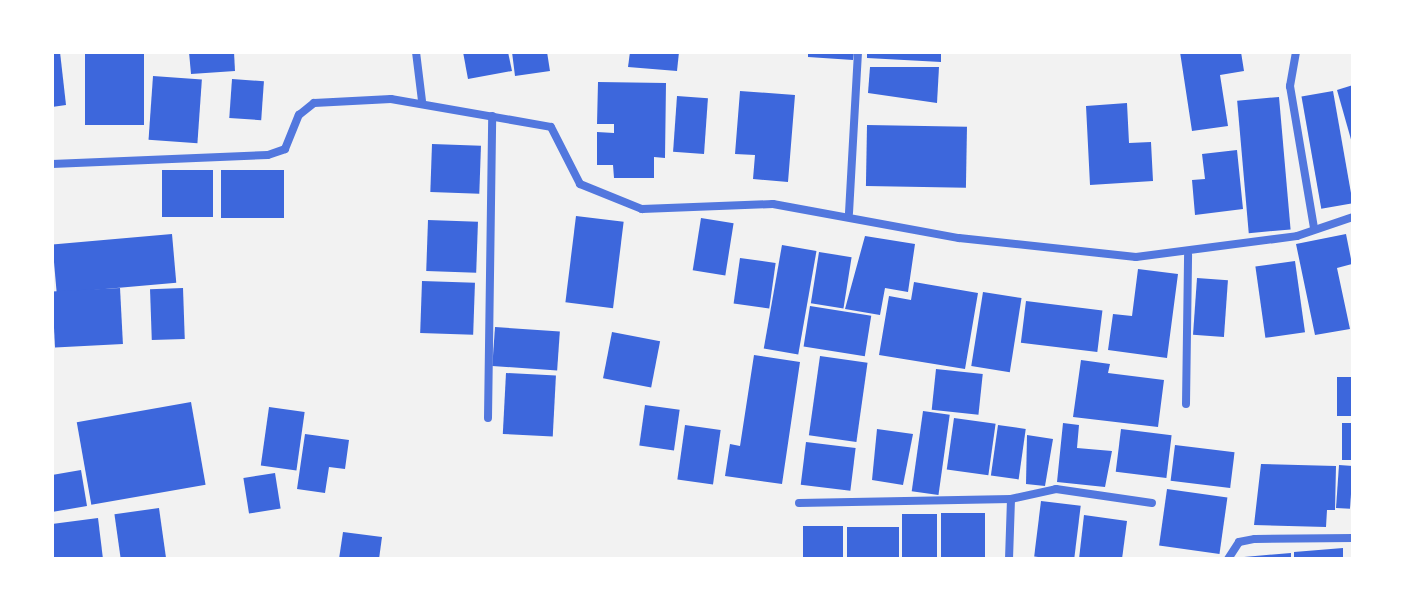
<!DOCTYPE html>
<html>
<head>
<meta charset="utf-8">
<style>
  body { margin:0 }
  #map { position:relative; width:1405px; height:611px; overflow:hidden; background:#f2f2f2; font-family:"PT Sans",sans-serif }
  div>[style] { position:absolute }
  .building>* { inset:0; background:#3d67dc; transform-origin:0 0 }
  .minor>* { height:8px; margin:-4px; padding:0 4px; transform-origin:4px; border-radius:4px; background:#5277de }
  span { translate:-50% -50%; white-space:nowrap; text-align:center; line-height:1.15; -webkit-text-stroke:7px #fff; paint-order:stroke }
  .frame { position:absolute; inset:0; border:54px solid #fff; pointer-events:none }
</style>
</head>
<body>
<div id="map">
  <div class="building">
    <div style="clip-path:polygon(52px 52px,60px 52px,66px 105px,52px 107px)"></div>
    <div style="left:85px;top:52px;width:59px;height:73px"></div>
    <div style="clip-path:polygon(189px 52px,234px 52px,235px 71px,191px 74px)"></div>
    <div style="clip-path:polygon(463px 52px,508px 52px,512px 71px,468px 79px)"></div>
    <div style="clip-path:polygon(512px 52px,547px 52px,550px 71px,515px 76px)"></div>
    <div style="clip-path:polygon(630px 52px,679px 52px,677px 71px,628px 67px)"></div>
    <div style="clip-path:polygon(808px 52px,854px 52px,853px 60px,808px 57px)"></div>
    <div style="clip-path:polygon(867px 52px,941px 52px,941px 62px,867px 58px)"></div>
    <div style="clip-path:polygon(1180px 52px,1241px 52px,1244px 71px,1220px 75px,1228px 126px,1192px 131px)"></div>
    <div style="clip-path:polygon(870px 67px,939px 67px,937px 103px,868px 93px)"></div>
    <div style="left:153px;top:76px;width:49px;height:64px;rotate:4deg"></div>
    <div style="left:232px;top:79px;width:32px;height:39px;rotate:4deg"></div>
    <div style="clip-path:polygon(598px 82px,666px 83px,665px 158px,654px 157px,654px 178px,614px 178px,613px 165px,597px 165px,597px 132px,614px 133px,614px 124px,597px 124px)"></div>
    <div style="clip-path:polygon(1353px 85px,1353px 143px,1352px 143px,1337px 90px)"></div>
    <div style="clip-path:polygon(740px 91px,795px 95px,788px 182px,753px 179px,755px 155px,735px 154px)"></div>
    <div style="left:1333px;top:91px;width:114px;height:32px;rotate:80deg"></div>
    <div style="left:677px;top:96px;width:31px;height:56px;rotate:4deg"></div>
    <div style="left:1279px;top:97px;width:133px;height:42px;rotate:85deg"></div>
    <div style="clip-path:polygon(1127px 103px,1129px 143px,1151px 142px,1153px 181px,1090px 185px,1086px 106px)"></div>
    <div style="left:867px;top:125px;width:100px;height:61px;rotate:1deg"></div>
    <div style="left:432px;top:144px;width:49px;height:48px;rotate:2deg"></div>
    <div style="clip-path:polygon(1237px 150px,1243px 209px,1195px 215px,1192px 180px,1205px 179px,1202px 154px)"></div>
    <div style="left:162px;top:170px;width:51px;height:47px"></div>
    <div style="left:221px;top:170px;width:63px;height:48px"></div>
    <div style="left:576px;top:216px;width:48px;height:87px;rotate:7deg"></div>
    <div style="left:701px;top:218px;width:33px;height:53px;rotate:9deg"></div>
    <div style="left:428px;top:220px;width:50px;height:51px;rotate:2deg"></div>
    <div style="left:172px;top:234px;width:49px;height:120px;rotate:85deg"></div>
    <div style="clip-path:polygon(1346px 234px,1352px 264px,1337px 268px,1350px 329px,1315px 335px,1296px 244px)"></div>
    <div style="clip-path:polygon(865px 236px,915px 244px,908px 292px,885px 288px,880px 315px,845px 309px)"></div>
    <div style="left:782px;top:245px;width:35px;height:105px;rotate:10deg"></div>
    <div style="left:819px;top:252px;width:33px;height:52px;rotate:9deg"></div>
    <div style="left:740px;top:258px;width:36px;height:46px;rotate:8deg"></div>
    <div style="left:1295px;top:261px;width:72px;height:40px;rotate:82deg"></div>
    <div style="clip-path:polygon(1138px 269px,1178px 274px,1167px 358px,1108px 350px,1113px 314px,1132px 316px)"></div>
    <div style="left:1197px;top:278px;width:31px;height:57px;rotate:4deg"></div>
    <div style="left:422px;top:281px;width:53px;height:52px;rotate:2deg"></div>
    <div style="clip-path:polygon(914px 282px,978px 293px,965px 369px,879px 355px,889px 296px,911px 300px)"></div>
    <div style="left:120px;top:288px;width:56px;height:68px;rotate:87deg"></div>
    <div style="left:183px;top:288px;width:51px;height:33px;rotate:88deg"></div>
    <div style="left:983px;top:292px;width:39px;height:75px;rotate:9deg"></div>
    <div style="left:1026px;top:301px;width:77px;height:42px;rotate:7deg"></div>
    <div style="left:810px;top:306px;width:62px;height:41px;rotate:9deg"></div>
    <div style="left:495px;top:327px;width:65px;height:39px;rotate:4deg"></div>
    <div style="left:612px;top:332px;width:49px;height:47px;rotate:11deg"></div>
    <div style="clip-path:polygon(754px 355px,800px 362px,782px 484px,725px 476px,730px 444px,740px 446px)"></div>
    <div style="left:820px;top:356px;width:48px;height:80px;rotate:8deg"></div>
    <div style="clip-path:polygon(1081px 360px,1110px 364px,1108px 373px,1164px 380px,1158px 427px,1073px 417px)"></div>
    <div style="left:936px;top:369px;width:47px;height:41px;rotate:6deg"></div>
    <div style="left:506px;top:373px;width:50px;height:61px;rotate:3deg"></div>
    <div style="left:1337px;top:377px;width:16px;height:39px"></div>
    <div style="left:191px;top:402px;width:84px;height:116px;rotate:80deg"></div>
    <div style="left:645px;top:405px;width:35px;height:41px;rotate:8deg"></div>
    <div style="left:269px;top:407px;width:36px;height:59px;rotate:8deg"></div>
    <div style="left:923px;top:411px;width:27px;height:81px;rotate:8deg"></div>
    <div style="left:954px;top:418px;width:42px;height:52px;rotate:8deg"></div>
    <div style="clip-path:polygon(1063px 423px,1079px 425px,1077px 448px,1112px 451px,1105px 487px,1057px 482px)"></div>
    <div style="left:1342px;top:423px;width:11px;height:37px"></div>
    <div style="left:685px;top:425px;width:36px;height:55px;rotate:8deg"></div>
    <div style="left:998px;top:425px;width:28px;height:51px;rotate:8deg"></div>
    <div style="clip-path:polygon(877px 429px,913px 434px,903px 485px,872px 480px)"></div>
    <div style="left:1121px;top:429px;width:51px;height:43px;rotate:7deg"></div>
    <div style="clip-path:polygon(305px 434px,349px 440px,345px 469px,329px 467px,325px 493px,297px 489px)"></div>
    <div style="clip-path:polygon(1027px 435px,1053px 439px,1045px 486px,1026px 484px)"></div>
    <div style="left:806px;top:442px;width:50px;height:43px;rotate:7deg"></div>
    <div style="left:1175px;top:445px;width:60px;height:36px;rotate:7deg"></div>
    <div style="clip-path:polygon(1261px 464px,1336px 466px,1335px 510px,1327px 510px,1326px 527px,1254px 525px)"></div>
    <div style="left:1339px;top:465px;width:14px;height:43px;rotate:4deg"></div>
    <div style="clip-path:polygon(81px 470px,87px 506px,52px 512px,52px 475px)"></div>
    <div style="left:275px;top:473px;width:36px;height:32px;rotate:81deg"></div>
    <div style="left:1167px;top:489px;width:61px;height:57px;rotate:8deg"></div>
    <div style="left:1041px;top:501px;width:40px;height:56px;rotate:7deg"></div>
    <div style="left:159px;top:508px;width:51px;height:45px;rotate:82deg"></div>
    <div style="left:941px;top:513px;width:44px;height:46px"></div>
    <div style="left:902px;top:514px;width:35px;height:45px"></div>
    <div style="clip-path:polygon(1084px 515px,1127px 521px,1122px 559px,1079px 559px)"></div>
    <div style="clip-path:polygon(98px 518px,103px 559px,52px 559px,52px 524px)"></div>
    <div style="left:803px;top:526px;width:40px;height:33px"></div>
    <div style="left:847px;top:527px;width:52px;height:32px"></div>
    <div style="clip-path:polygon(343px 532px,382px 537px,379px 559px,339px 559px)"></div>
    <div style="clip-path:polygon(1343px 548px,1343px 559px,1294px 559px,1294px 552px)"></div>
    <div style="clip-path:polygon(1291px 553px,1291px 559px,1245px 559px,1244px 557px)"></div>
  </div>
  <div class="minor">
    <div style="left:416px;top:52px;width:49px;rotate:83deg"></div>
    <div style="left:1296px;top:52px;width:35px;rotate:100deg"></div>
    <div style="left:1290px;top:86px;width:144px;rotate:80.4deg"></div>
    <div style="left:52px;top:164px;width:216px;rotate:-2.4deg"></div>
    <div style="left:268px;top:155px;width:18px;rotate:-19deg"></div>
    <div style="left:285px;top:149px;width:37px;rotate:-68deg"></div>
    <div style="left:299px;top:115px;width:19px;rotate:-39deg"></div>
    <div style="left:314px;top:103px;width:77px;rotate:-3deg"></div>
    <div style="left:391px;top:99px;width:162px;rotate:9.9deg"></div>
    <div style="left:551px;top:127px;width:64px;rotate:63deg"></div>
    <div style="left:580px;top:184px;width:67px;rotate:22deg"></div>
    <div style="left:642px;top:209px;width:131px;rotate:-2.2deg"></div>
    <div style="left:773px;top:204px;width:189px;rotate:10.4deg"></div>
    <div style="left:959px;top:238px;width:178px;rotate:6.1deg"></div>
    <div style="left:1136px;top:257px;width:162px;rotate:-7.4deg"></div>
    <div style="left:1297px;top:236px;width:59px;rotate:-18.7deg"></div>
    <div style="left:849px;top:213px;width:161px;rotate:-86.8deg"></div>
    <div style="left:1186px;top:404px;width:149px;rotate:-89.2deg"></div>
    <div style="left:488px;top:418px;width:302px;rotate:-89.2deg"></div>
    <div style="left:1011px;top:499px;width:46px;rotate:-12.5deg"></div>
    <div style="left:1056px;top:489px;width:97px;rotate:8.3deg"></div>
    <div style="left:799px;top:503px;width:212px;rotate:-1.1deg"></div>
    <div style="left:1011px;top:499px;width:60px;rotate:91.9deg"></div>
    <div style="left:1228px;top:559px;width:20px;rotate:-57deg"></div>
    <div style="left:1239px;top:542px;width:16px;rotate:-11deg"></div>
    <div style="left:1255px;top:539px;width:98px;rotate:-0.6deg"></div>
  </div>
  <div class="frame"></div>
</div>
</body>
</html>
